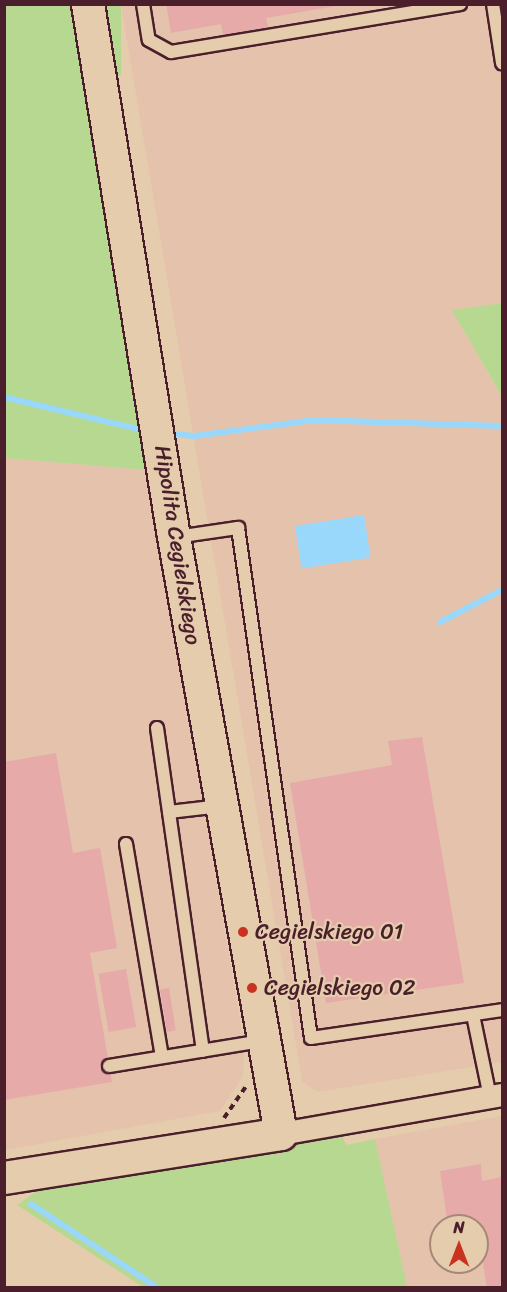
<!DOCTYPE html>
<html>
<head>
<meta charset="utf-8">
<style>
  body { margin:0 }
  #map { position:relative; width:507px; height:1292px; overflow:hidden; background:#e5ccad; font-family:Sriracha,sans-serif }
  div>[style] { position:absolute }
  .built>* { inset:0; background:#e5c2ac }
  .green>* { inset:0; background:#b7d891; transform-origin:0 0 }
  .water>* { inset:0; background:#99d8fa; transform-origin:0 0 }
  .stream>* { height:6px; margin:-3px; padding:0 3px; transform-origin:3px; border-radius:3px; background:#99d8fa }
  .building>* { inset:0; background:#e6aba8; transform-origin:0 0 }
  .path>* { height:4px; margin-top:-2px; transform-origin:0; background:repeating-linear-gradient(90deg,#4a1f2b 0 6px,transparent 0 10.5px) }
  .roads { filter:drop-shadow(2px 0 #4a1f2b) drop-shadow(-2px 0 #4a1f2b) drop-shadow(0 2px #4a1f2b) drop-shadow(0 -2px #4a1f2b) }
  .lane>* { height:12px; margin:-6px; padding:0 6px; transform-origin:6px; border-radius:6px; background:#e5ccad }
  .street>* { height:22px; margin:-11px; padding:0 11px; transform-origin:11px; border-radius:11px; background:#e5ccad }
  .secondary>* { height:32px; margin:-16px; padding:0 16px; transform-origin:16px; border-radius:16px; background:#e5ccad }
  .dots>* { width:16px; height:16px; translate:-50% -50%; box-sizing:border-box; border:3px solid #e5ccad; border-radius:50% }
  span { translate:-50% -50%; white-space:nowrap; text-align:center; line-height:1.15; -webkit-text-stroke:4.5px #e5ccad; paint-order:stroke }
  .street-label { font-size:22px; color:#4a1f2b }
  .poi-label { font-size:22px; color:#4a1f2b }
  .left { translate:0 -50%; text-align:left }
  .frame { position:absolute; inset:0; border:6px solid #4a1f2b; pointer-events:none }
  .north { position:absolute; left:429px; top:1214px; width:60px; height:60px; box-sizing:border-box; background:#e5ccad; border:2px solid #a78779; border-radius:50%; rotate:0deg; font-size:16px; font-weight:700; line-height:24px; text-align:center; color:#4a1f2b }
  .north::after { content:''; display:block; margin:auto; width:21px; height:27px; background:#c8321e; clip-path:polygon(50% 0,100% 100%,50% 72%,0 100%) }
</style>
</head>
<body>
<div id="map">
  <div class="built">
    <div style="clip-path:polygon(121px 5px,502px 5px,502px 303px,452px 310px,502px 398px,502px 1062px,317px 1092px,302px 1081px)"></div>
    <div style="clip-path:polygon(5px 458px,147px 470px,244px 1044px,243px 1076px,220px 1111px,5px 1150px)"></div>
    <div style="clip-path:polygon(evenodd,502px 1116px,502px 1287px,407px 1287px,375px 1139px,502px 1116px,441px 1226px,477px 1226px,477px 1262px,441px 1262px,441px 1226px)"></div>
  </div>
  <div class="green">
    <div style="clip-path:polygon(4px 5px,78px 5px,147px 470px,5px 458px)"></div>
    <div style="left:96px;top:5px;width:25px;height:71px"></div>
    <div style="clip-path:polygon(502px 303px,502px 397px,452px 310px)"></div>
    <div style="clip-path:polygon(342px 1136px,346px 1145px,375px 1139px,407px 1287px,143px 1287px,17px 1205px,47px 1184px)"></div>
  </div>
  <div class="water">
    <div style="left:364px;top:515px;width:43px;height:70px;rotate:81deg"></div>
  </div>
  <div class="stream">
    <div style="left:4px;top:397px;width:147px;rotate:13.4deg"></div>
    <div style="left:166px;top:433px;width:28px;rotate:6deg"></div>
    <div style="left:194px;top:436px;width:121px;rotate:-7.6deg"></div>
    <div style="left:314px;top:420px;width:188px;rotate:1.8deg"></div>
    <div style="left:440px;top:622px;width:70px;rotate:-27.3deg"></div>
    <div style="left:31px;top:1204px;width:152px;rotate:33.5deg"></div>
  </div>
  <div class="building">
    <div style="clip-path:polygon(166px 4px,336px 4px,336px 6px,266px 18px,268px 27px,223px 35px,221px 24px,171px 33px)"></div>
    <div style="clip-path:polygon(422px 737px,464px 983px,326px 1003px,290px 783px,392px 765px,388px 741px)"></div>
    <div style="clip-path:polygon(56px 753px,73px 853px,100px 848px,117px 948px,90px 953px,112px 1082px,4px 1100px,4px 762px)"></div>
    <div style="left:126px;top:969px;width:59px;height:28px;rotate:80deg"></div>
    <div style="left:169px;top:988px;width:43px;height:9px;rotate:81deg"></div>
    <div style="clip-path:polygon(481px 1164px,482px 1181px,502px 1177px,502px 1288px,487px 1288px,477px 1226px,448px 1226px,440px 1171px)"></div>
  </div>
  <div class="path">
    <div style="left:224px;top:1118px;width:40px;rotate:-55.1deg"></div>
  </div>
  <div class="roads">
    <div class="lane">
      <div style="left:143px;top:4px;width:36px;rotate:81deg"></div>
      <div style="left:149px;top:40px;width:25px;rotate:29deg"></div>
      <div style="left:171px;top:52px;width:293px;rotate:-9.4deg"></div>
      <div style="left:493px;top:4px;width:60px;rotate:81.3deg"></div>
      <div style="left:176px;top:537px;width:63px;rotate:-8.3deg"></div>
      <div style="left:238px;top:528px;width:515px;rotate:81.85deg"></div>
      <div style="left:311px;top:1038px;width:193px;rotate:-8.3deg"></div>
      <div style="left:157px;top:728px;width:326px;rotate:81.9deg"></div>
      <div style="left:169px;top:812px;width:52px;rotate:-6.6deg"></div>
      <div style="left:126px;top:844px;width:215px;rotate:80.4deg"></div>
      <div style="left:473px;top:1015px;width:84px;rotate:78.3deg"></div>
      <div style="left:109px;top:1066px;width:154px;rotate:-9.3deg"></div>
    </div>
    <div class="street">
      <div style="left:281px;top:1134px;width:224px;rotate:-10deg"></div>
    </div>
    <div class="secondary">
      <div style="left:4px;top:1178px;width:280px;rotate:-9deg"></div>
      <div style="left:281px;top:1134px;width:607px;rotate:-100.16deg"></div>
      <div style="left:174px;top:537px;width:540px;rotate:-99.17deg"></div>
    </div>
  </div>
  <div class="dots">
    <div style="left:243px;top:932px;background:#c8321e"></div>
    <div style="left:252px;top:988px;background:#c8321e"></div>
  </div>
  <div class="street-label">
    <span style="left:178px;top:545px;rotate:81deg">Hipolita Cegielskiego</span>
  </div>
  <div class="poi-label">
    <span class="left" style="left:255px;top:932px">Cegielskiego 01</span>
    <span class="left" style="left:264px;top:988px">Cegielskiego 02</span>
  </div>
  <div class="frame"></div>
  <div class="north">N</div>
</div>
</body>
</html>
